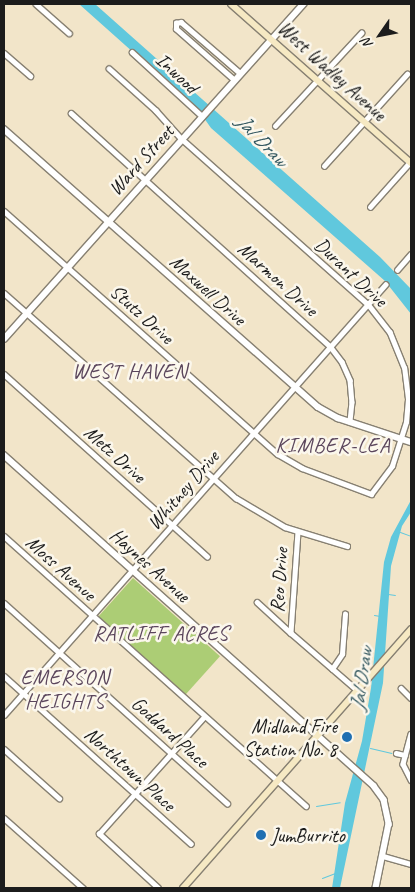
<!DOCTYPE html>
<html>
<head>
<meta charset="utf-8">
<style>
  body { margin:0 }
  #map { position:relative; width:415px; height:892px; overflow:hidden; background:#f2e5c9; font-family:Caveat,sans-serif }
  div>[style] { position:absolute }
  .green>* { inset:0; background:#accd75; transform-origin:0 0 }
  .water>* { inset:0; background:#60c8dd }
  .stream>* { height:1px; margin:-0.5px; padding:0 0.5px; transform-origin:0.5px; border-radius:0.5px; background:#60c8dd }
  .roads { filter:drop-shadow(1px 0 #878072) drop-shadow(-1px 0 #878072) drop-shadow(0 1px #878072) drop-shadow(0 -1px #878072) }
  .minor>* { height:4.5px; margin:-2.25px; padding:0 2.25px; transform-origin:2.25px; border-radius:2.25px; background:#fff }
  .tertiary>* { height:5.5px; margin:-2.75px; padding:0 2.75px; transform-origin:2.75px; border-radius:2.75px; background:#fff }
  .secondary>* { height:6px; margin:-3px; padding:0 3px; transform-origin:3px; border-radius:3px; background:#f6e9c3 }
  .dots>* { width:14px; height:14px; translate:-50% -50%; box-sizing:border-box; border:2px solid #fbf7ec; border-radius:50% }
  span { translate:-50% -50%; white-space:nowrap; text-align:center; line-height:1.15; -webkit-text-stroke:5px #fbf7ec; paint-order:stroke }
  .street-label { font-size:20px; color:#1c1c1c }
  .poi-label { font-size:20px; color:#1c1c1c }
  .right { translate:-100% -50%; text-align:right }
  .left { translate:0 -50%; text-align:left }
  .water-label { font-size:21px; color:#345860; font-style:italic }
  .neighbourhood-label { font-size:21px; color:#5b465c; letter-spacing:1px }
  .frame { position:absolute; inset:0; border:5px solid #1c1c1c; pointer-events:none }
  .north { position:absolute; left:355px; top:10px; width:50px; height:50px; -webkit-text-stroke:4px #fbf7ec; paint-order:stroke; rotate:237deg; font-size:14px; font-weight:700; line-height:20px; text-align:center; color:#1c1c1c }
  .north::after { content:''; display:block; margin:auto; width:18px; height:22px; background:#1c1c1c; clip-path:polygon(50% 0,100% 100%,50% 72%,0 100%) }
</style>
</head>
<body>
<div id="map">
  <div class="green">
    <div style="left:133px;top:578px;width:117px;height:52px;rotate:42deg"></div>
  </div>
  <div class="water">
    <div style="clip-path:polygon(79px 4px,95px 4px,380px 257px,411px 289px,411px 314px,385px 281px,211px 128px,199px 111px)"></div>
    <div style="clip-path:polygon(411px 500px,411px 512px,402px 526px,391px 566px,383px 683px,340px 888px,332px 888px,345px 803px,362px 741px,371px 688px,384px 562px,391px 537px)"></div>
  </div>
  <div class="stream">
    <div style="left:400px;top:532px;width:12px;rotate:20deg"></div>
    <div style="left:388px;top:594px;width:7px;rotate:8deg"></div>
    <div style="left:374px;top:615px;width:6px;rotate:9deg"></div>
    <div style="left:370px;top:748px;width:22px;rotate:13deg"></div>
    <div style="left:316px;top:806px;width:24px;rotate:-9deg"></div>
    <div style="left:322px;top:878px;width:14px;rotate:-21deg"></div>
  </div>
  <div class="roads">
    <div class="minor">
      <div style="left:36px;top:4px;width:44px;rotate:41.3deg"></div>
      <div style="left:132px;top:52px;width:95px;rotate:42.4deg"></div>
      <div style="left:4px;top:53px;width:35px;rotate:41deg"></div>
      <div style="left:234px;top:80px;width:77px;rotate:-138.7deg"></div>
      <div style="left:176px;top:29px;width:6px;rotate:-90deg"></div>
      <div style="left:176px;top:23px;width:5px;rotate:-11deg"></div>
      <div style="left:181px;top:22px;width:78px;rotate:40.8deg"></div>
      <div style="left:71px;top:113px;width:348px;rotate:42deg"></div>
      <div style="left:330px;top:346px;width:20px;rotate:53deg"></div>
      <div style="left:342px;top:362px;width:20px;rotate:66deg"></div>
      <div style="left:350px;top:380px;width:22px;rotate:85deg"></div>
      <div style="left:352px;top:402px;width:20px;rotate:96deg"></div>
      <div style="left:275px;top:126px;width:127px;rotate:-47.2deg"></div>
      <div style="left:324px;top:166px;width:124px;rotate:-47.9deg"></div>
      <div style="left:370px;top:207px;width:62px;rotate:-48.3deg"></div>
      <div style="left:4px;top:211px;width:366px;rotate:41.6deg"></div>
      <div style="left:278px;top:454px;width:28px;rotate:30deg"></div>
      <div style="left:302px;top:468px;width:74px;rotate:20.6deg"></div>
      <div style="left:371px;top:494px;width:35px;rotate:-53deg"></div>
      <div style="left:392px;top:466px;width:46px;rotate:-72.3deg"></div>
      <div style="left:406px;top:422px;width:23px;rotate:-85deg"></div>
      <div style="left:408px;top:399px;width:31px;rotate:-97deg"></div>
      <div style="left:404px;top:368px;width:38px;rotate:-112deg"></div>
      <div style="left:390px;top:333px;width:37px;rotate:-128deg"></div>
      <div style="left:367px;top:304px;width:249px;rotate:-138.4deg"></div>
      <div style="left:181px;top:139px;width:38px;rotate:-132deg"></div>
      <div style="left:156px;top:111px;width:63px;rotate:-138.2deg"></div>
      <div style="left:397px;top:270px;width:21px;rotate:-49deg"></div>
      <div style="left:4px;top:293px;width:310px;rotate:41.5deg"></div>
      <div style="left:236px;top:498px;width:57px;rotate:30.6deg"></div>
      <div style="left:285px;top:527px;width:65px;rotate:17deg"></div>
      <div style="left:4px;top:374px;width:273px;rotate:41.9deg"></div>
      <div style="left:298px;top:532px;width:101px;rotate:94deg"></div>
      <div style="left:291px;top:633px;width:87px;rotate:40.8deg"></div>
      <div style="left:4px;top:536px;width:405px;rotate:41.8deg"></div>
      <div style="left:257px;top:602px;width:46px;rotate:42.4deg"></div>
      <div style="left:4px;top:603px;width:300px;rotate:41.9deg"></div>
      <div style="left:332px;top:669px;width:18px;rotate:-56deg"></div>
      <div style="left:342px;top:654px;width:40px;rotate:-85.7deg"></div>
      <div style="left:4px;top:676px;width:251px;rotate:41.9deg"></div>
      <div style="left:401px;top:688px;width:14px;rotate:45deg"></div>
      <div style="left:4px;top:715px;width:575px;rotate:-48.46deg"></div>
      <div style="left:411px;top:734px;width:31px;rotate:105deg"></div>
      <div style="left:403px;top:764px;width:18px;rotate:63deg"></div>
      <div style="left:4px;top:749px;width:74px;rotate:41.7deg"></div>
      <div style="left:396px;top:753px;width:9px;rotate:13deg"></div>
      <div style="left:4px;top:818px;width:106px;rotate:41.5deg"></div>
      <div style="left:383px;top:856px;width:29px;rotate:16deg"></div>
      <div style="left:158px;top:888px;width:80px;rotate:-137.5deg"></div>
      <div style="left:99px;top:834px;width:157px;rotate:-48.1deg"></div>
    </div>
    <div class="tertiary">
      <div style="left:4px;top:129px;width:419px;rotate:41.5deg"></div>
      <div style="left:318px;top:407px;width:23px;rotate:29deg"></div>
      <div style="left:338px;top:418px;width:77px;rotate:18.2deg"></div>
      <div style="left:4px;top:339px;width:449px;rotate:-48.2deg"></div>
      <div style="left:4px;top:455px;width:496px;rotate:41.8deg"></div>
      <div style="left:374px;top:786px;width:17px;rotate:54deg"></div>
      <div style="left:384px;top:800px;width:25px;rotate:78deg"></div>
      <div style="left:389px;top:824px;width:65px;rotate:101.5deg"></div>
    </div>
    <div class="secondary">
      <div style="left:231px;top:4px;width:240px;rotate:41.5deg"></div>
      <div style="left:183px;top:888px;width:345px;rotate:-48.6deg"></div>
    </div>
  </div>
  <div class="dots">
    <div style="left:347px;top:737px;background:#1f6fb2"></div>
    <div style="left:261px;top:835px;background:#1f6fb2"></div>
  </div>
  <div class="street-label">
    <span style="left:332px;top:71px;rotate:42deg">West Wadley Avenue</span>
    <span style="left:177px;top:73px;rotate:43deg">Inwood</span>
    <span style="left:141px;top:160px;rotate:-48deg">Ward Street</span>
    <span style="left:351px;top:272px;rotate:43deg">Durant Drive</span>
    <span style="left:278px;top:279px;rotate:42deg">Marmon Drive</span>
    <span style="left:208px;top:290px;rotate:42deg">Maxwell Drive</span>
    <span style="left:142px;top:314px;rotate:42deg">Stutz Drive</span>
    <span style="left:115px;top:454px;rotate:42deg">Metz Drive</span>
    <span style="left:183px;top:490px;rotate:-49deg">Whitney Drive</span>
    <span style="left:150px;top:565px;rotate:42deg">Haynes Avenue</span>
    <span style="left:61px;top:568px;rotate:42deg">Moss Avenue</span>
    <span style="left:279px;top:580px;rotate:-86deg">Reo Drive</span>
    <span style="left:170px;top:732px;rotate:42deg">Goddard Place</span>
    <span style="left:130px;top:769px;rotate:42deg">Northtown Place</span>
  </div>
  <div class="poi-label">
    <span class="right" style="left:337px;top:738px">Midland Fire<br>Station No. 8</span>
    <span class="left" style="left:271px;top:835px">JumBurrito</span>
  </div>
  <div class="water-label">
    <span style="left:262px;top:140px;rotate:46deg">Jal Draw</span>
    <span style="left:361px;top:679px;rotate:-82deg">Jal Draw</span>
  </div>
  <div class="neighbourhood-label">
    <span style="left:130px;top:371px">WEST HAVEN</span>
    <span style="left:333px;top:445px">KIMBER-LEA</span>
    <span style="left:161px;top:633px">RATLIFF ACRES</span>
    <span style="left:65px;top:689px">EMERSON<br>HEIGHTS</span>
  </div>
  <div class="frame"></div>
  <div class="north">N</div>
</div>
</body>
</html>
